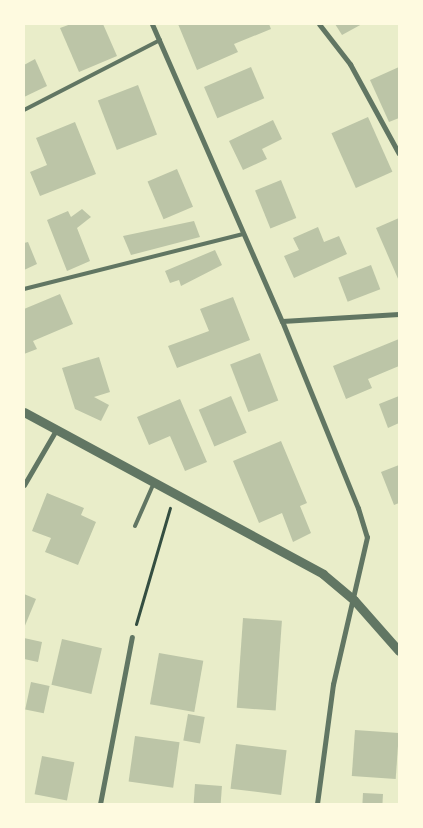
<!DOCTYPE html>
<html>
<head>
<meta charset="utf-8">
<style>
  body { margin:0 }
  #map { position:relative; width:423px; height:828px; overflow:hidden; background:#e9edc9; font-family:"Varela Round",sans-serif }
  div>[style] { position:absolute }
  .building>* { inset:0; background:#bcc5a7; transform-origin:0 0 }
  .path>* { height:3px; margin:-1.5px; padding:0 1.5px; transform-origin:1.5px; border-radius:1.5px; background:#344e41 }
  .service>* { height:4px; margin:-2px; padding:0 2px; transform-origin:2px; border-radius:2px; background:#617663 }
  .minor>* { height:5px; margin:-2.5px; padding:0 2.5px; transform-origin:2.5px; border-radius:2.5px; background:#617663 }
  .tertiary>* { height:9px; margin:-4.5px; padding:0 4.5px; transform-origin:4.5px; border-radius:4.5px; background:#617663 }
  span { translate:-50% -50%; white-space:nowrap; text-align:center; line-height:1.15; -webkit-text-stroke:4px #fefae0; paint-order:stroke }
  .frame { position:absolute; inset:0; border:25px solid #fefae0; pointer-events:none }
</style>
</head>
<body>
<div id="map">
  <div class="building">
    <div style="clip-path:polygon(71px 24px,103px 24px,117px 56px,79px 72px,60px 28px)"></div>
    <div style="clip-path:polygon(178px 24px,269px 24px,271px 29px,234px 44px,238px 52px,197px 70px)"></div>
    <div style="clip-path:polygon(335px 24px,362px 24px,342px 35px)"></div>
    <div style="clip-path:polygon(35px 59px,47px 86px,24px 97px,24px 65px)"></div>
    <div style="left:251px;top:67px;width:34px;height:51px;rotate:67deg"></div>
    <div style="clip-path:polygon(399px 67px,399px 118px,389px 122px,370px 80px)"></div>
    <div style="left:138px;top:85px;width:53px;height:43px;rotate:69deg"></div>
    <div style="left:368px;top:117px;width:60px;height:40px;rotate:66deg"></div>
    <div style="clip-path:polygon(273px 120px,282px 139px,262px 149px,267px 159px,243px 170px,229px 141px)"></div>
    <div style="clip-path:polygon(75px 122px,96px 174px,40px 196px,30px 172px,47px 165px,36px 138px)"></div>
    <div style="left:177px;top:169px;width:41px;height:32px;rotate:67deg"></div>
    <div style="left:281px;top:180px;width:41px;height:28px;rotate:68deg"></div>
    <div style="clip-path:polygon(82px 209px,91px 217px,77px 228px,90px 261px,67px 271px,47px 220px,68px 211px,71px 217px)"></div>
    <div style="clip-path:polygon(399px 218px,399px 281px,376px 228px)"></div>
    <div style="clip-path:polygon(194px 221px,200px 237px,131px 255px,123px 236px)"></div>
    <div style="clip-path:polygon(318px 227px,324px 242px,339px 236px,347px 254px,294px 278px,284px 256px,299px 250px,293px 238px)"></div>
    <div style="clip-path:polygon(28px 242px,37px 264px,24px 270px,24px 243px)"></div>
    <div style="clip-path:polygon(215px 250px,222px 265px,181px 286px,179px 280px,170px 283px,165px 271px)"></div>
    <div style="left:371px;top:265px;width:26px;height:35px;rotate:69deg"></div>
    <div style="clip-path:polygon(60px 294px,73px 324px,33px 341px,37px 349px,24px 354px,24px 309px)"></div>
    <div style="clip-path:polygon(233px 297px,250px 340px,177px 368px,168px 346px,209px 331px,200px 309px)"></div>
    <div style="clip-path:polygon(399px 339px,399px 366px,368px 379px,372px 388px,346px 399px,333px 366px)"></div>
    <div style="left:260px;top:353px;width:51px;height:32px;rotate:69deg"></div>
    <div style="clip-path:polygon(99px 357px,110px 392px,94px 397px,109px 405px,101px 421px,75px 409px,62px 368px)"></div>
    <div style="left:231px;top:396px;width:40px;height:35px;rotate:67deg"></div>
    <div style="clip-path:polygon(399px 396px,399px 423px,388px 428px,379px 404px)"></div>
    <div style="clip-path:polygon(180px 399px,207px 462px,185px 471px,170px 436px,149px 445px,137px 417px)"></div>
    <div style="clip-path:polygon(281px 441px,307px 503px,300px 506px,311px 533px,293px 542px,282px 513px,259px 523px,233px 461px)"></div>
    <div style="clip-path:polygon(399px 465px,399px 503px,394px 505px,381px 472px)"></div>
    <div style="clip-path:polygon(47px 493px,84px 508px,81px 515px,96px 522px,78px 565px,45px 552px,51px 538px,32px 531px)"></div>
    <div style="clip-path:polygon(24px 594px,36px 599px,24px 628px)"></div>
    <div style="left:243px;top:618px;width:39px;height:90px;rotate:4deg"></div>
    <div style="clip-path:polygon(24px 638px,42px 642px,38px 662px,24px 659px)"></div>
    <div style="left:62px;top:639px;width:41px;height:47px;rotate:13deg"></div>
    <div style="left:159px;top:653px;width:45px;height:52px;rotate:10deg"></div>
    <div style="left:31px;top:682px;width:19px;height:28px;rotate:12deg"></div>
    <div style="left:188px;top:714px;width:17px;height:27px;rotate:10deg"></div>
    <div style="left:355px;top:730px;width:44px;height:46px;rotate:4deg"></div>
    <div style="left:135px;top:736px;width:45px;height:46px;rotate:8deg"></div>
    <div style="left:236px;top:744px;width:51px;height:45px;rotate:7deg"></div>
    <div style="left:42px;top:756px;width:33px;height:39px;rotate:11deg"></div>
    <div style="left:195px;top:784px;width:27px;height:20px;rotate:4deg"></div>
    <div style="left:363px;top:793px;width:20px;height:11px;rotate:3deg"></div>
  </div>
  <div class="path">
    <div style="left:136px;top:624px;width:121px;rotate:-73.7deg"></div>
  </div>
  <div class="service">
    <div style="left:24px;top:110px;width:153px;rotate:-27.2deg"></div>
    <div style="left:24px;top:289px;width:226px;rotate:-14.1deg"></div>
    <div style="left:135px;top:526px;width:45px;rotate:-66.3deg"></div>
  </div>
  <div class="minor">
    <div style="left:152px;top:24px;width:324px;rotate:66.4deg"></div>
    <div style="left:282px;top:321px;width:202px;rotate:67.9deg"></div>
    <div style="left:358px;top:508px;width:30px;rotate:73deg"></div>
    <div style="left:367px;top:537px;width:151px;rotate:103deg"></div>
    <div style="left:333px;top:684px;width:121px;rotate:97.6deg"></div>
    <div style="left:319px;top:24px;width:51px;rotate:52.2deg"></div>
    <div style="left:350px;top:64px;width:102px;rotate:61.4deg"></div>
    <div style="left:282px;top:321px;width:117px;rotate:-3.4deg"></div>
    <div style="left:24px;top:485px;width:64px;rotate:-59.8deg"></div>
    <div style="left:100px;top:804px;width:170px;rotate:-79.2deg"></div>
  </div>
  <div class="tertiary">
    <div style="left:24px;top:412px;width:340px;rotate:28.4deg"></div>
    <div style="left:323px;top:574px;width:40px;rotate:40deg"></div>
    <div style="left:354px;top:600px;width:68px;rotate:48.6deg"></div>
  </div>
  <div class="frame"></div>
</div>
</body>
</html>
